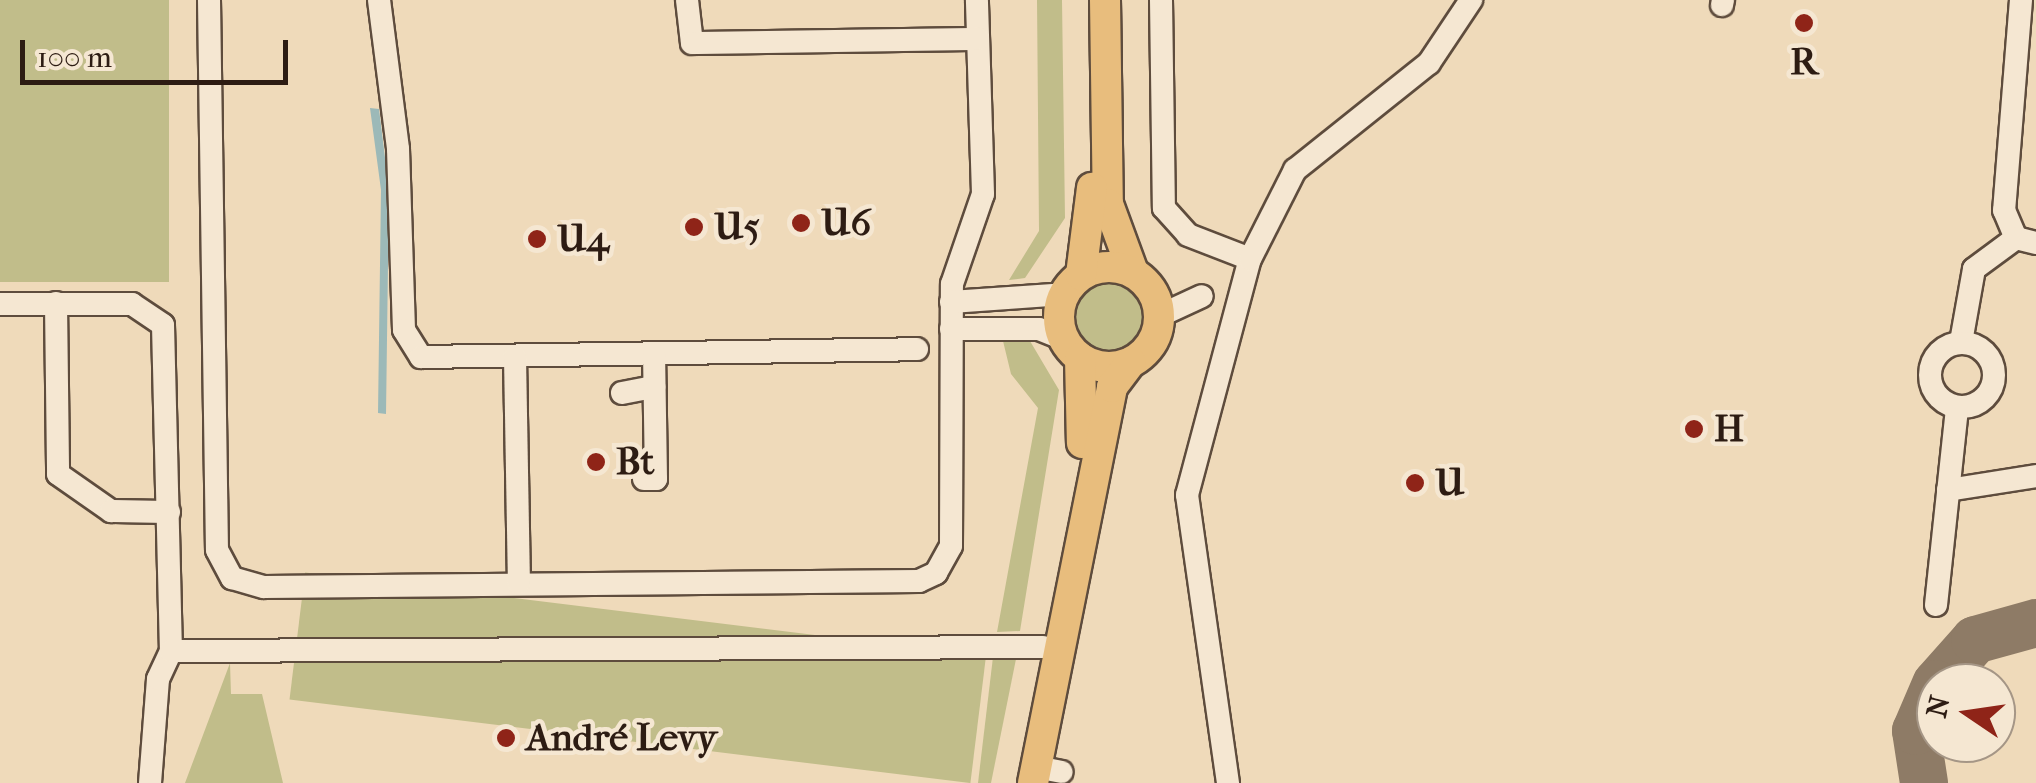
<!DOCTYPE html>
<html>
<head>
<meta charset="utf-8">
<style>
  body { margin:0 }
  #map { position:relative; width:2036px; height:783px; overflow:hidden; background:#efdaba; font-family:"IM FELL French Canon",serif }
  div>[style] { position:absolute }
  .green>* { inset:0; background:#c1bd8a; transform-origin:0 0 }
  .round { border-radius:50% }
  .water>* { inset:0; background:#9cb9b8 }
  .taxiway>* { height:48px; margin:-24px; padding:0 24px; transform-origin:24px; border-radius:24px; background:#8e7b66 }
  .roads { filter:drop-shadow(2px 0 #5e4c3d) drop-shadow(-2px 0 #5e4c3d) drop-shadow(0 2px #5e4c3d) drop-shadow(0 -2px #5e4c3d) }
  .minor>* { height:22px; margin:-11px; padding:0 11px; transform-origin:11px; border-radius:11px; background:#f5e7d2 }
  .minor>.ring { margin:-11px; padding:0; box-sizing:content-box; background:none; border:22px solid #f5e7d2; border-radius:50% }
  .major>* { height:30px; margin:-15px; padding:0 15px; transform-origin:15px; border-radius:15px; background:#e8bd7d }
  .major>.ring { margin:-15px; padding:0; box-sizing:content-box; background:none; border:30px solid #e8bd7d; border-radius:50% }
  .dots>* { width:28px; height:28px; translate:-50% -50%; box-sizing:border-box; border:5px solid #f5e7d2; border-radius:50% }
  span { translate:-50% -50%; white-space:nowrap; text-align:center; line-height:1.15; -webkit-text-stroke:9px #f5e7d2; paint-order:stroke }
  .poi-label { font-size:38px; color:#2d1c13; font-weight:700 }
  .left { translate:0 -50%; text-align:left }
  .north { position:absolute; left:1916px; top:663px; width:100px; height:100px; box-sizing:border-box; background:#f5e7d2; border:2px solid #a59686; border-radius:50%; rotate:283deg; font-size:28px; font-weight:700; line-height:40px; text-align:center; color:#2d1c13 }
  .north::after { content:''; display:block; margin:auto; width:35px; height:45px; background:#8f2418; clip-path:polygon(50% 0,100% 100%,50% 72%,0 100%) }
  .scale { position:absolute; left:20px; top:40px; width:268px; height:45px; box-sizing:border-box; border:5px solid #2d1c13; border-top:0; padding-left:12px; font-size:30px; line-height:35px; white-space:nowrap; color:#2d1c13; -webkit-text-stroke:8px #f5e7d2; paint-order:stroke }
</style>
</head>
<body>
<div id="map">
  <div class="green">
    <div style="left:0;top:0;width:169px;height:282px"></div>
    <div style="clip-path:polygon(1037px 0,1062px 0,1065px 218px,1025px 278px,1009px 280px,1039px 231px)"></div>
    <div class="round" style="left:1073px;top:280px;width:74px;height:74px"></div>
    <div style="clip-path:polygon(1003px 341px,1030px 341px,1059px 390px,1020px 631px,997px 632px,1038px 408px,1011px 374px)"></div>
    <div style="left:986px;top:656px;width:128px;height:686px;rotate:97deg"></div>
    <div style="clip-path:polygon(993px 657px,1016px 659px,991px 783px,978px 783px)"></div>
    <div style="clip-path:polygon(230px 663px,231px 694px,262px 694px,283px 783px,185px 783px)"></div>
  </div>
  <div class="water">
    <div style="clip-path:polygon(370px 108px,379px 109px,389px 190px,386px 414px,378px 413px,381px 190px)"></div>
  </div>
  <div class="taxiway">
    <div style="left:1937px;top:683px;width:57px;rotate:-48.5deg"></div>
    <div style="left:1975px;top:640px;width:63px;rotate:-15.6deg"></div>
    <div style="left:1924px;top:783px;width:53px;rotate:-98.7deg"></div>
    <div style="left:1916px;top:731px;width:51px;rotate:-66.9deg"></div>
  </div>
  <div class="roads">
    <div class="minor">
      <div style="left:209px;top:0;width:550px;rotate:89.17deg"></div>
      <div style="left:217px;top:550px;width:32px;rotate:62deg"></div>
      <div style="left:232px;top:578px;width:33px;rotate:16deg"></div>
      <div style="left:264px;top:587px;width:655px;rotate:-0.52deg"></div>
      <div style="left:919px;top:581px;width:19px;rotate:-25deg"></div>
      <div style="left:936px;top:573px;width:31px;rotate:-61deg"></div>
      <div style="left:951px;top:546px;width:262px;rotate:-89.8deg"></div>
      <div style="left:952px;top:284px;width:95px;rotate:-71deg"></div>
      <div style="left:983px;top:194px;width:194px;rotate:-91.8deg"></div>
      <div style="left:379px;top:0;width:150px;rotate:82.7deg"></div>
      <div style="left:398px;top:149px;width:181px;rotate:88.1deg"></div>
      <div style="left:404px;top:330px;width:32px;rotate:58deg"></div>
      <div style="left:421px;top:357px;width:496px;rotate:-0.9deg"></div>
      <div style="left:687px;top:0;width:43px;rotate:83.4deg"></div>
      <div style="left:692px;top:43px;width:286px;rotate:-0.8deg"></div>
      <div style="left:1161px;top:0;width:208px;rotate:89.2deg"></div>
      <div style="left:1164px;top:208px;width:36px;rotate:48deg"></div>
      <div style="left:1188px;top:235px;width:66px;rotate:21.2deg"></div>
      <div style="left:2021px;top:0;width:211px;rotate:94.6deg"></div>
      <div style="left:2004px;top:210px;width:30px;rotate:67deg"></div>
      <div style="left:2016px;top:238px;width:21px;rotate:14deg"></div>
      <div style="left:1722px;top:5px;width:5px;rotate:-79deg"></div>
      <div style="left:951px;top:302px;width:113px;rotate:-4deg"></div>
      <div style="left:56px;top:303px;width:171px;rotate:89.3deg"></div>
      <div style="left:58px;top:474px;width:65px;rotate:34.9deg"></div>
      <div style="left:111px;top:511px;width:58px;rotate:1deg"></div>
      <div style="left:0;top:304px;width:132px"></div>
      <div style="left:132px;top:304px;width:37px;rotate:34deg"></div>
      <div style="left:163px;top:325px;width:326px;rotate:88.6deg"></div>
      <div style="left:1159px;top:316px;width:47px;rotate:-24.9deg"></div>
      <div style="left:951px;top:329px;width:88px"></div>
      <div style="left:1039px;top:329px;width:27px;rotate:22deg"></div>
      <div style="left:1961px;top:342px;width:74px;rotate:-79.9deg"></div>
      <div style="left:1974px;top:269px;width:52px;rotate:-36.4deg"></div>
      <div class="ring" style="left:1930px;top:343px;width:42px;height:42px"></div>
      <div style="left:515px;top:357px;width:226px;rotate:89deg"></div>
      <div style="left:622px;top:393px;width:33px;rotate:-11deg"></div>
      <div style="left:644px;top:479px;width:12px"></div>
      <div style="left:656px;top:479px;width:125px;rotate:-90.9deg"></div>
      <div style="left:1948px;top:490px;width:89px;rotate:-9deg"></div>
      <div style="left:1936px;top:605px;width:198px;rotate:-83.9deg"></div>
      <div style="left:1036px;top:767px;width:26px;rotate:11deg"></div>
      <div style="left:150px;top:783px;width:104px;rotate:-85.6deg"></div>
      <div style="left:158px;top:679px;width:31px;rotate:-65deg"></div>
      <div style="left:171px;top:651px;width:872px;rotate:-0.26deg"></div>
      <div style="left:1228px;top:783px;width:291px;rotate:-98.1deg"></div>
      <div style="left:1187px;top:495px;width:244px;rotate:-75.1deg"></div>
      <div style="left:1250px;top:259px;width:100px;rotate:-63.2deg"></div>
      <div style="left:1295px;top:170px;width:171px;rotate:-38.6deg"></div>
      <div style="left:1429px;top:63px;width:76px;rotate:-56.3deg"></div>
    </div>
    <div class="major">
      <div style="left:1105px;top:0;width:204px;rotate:89.2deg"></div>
      <div style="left:1108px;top:204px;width:72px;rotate:69.8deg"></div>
      <div class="ring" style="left:1059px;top:267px;width:70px;height:70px"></div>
      <div style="left:1081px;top:275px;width:88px;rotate:-82.8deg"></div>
      <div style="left:1080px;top:358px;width:85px;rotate:88.7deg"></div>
      <div style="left:1033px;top:783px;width:404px;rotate:-78.7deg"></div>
      <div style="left:1112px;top:387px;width:31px;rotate:-53deg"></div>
    </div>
  </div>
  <div class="dots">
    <div style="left:1804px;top:23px;background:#8f2418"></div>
    <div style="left:801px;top:223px;background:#8f2418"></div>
    <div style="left:694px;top:227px;background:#8f2418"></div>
    <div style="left:537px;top:239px;background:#8f2418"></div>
    <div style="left:1694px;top:429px;background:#8f2418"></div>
    <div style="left:596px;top:462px;background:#8f2418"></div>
    <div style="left:1415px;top:483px;background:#8f2418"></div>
    <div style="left:506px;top:738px;background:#8f2418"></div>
  </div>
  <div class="poi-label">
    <span style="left:1804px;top:62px">R</span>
    <span class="left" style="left:821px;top:223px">U6</span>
    <span class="left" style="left:714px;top:227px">U5</span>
    <span class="left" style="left:557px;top:239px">U4</span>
    <span class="left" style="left:1714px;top:429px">H</span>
    <span class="left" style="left:616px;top:462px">Bt</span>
    <span class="left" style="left:1435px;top:483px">U</span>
    <span class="left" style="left:526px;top:738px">André Levy</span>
  </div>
  <div class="north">N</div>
  <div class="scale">100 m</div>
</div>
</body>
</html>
